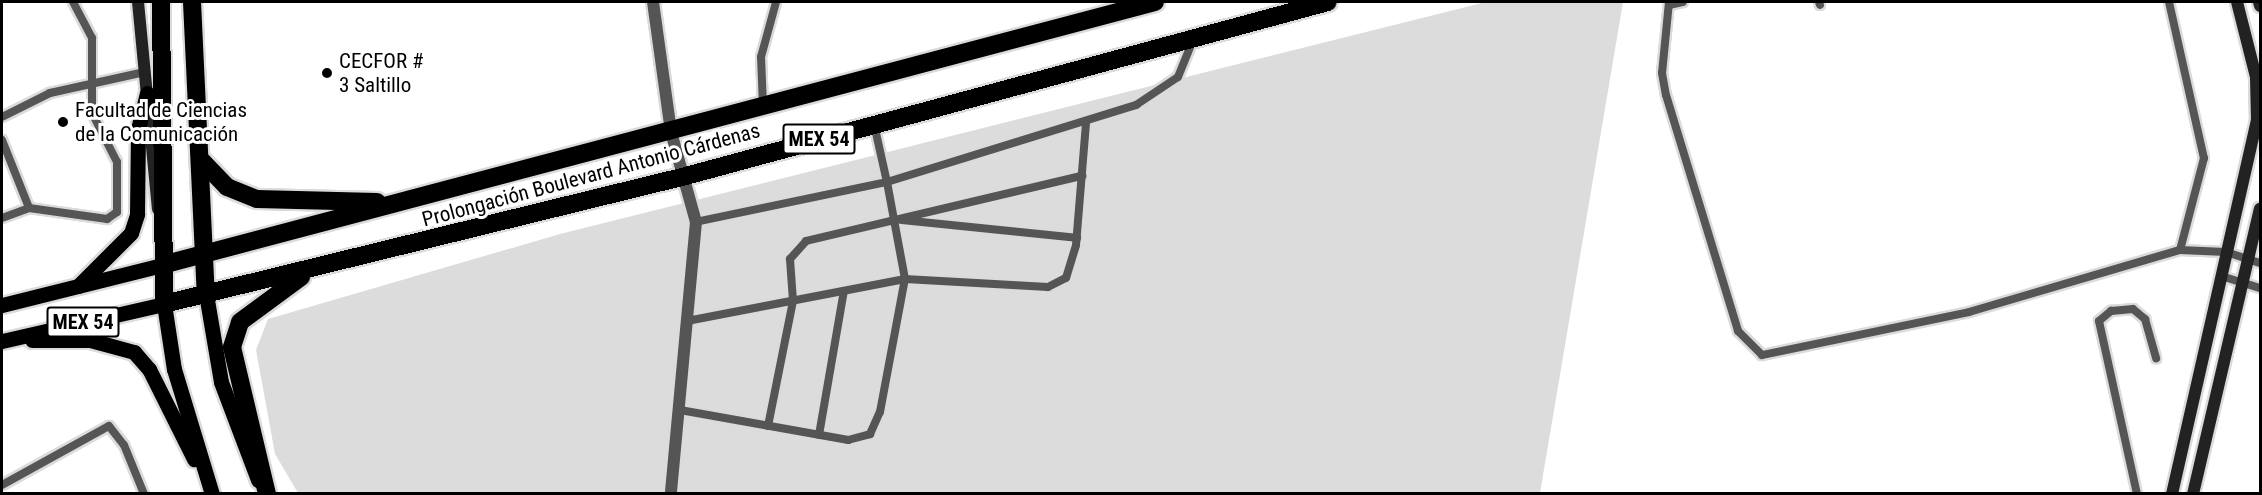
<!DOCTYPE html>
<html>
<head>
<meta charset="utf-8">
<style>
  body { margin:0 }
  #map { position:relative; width:2262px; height:495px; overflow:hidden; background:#fff; font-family:"Roboto Condensed",sans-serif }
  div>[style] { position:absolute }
  .green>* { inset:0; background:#dcdcdc }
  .roads { filter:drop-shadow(2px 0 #dbdbdb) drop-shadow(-2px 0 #dbdbdb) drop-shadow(0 2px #dbdbdb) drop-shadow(0 -2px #dbdbdb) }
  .lane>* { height:8px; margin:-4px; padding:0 4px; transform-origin:4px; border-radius:4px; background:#555 }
  .street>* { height:12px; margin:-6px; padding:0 6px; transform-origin:6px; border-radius:6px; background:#555 }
  .secondary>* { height:12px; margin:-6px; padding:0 6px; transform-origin:6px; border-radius:6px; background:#222 }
  .primary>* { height:15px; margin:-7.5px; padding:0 7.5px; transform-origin:7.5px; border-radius:7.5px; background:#000 }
  .highway>* { height:18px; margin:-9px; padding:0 9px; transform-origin:9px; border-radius:9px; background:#000 }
  .dots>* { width:16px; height:16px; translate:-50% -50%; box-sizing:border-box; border:3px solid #fff; border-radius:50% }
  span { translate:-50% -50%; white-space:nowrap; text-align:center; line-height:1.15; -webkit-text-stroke:6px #fff; paint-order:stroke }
  .shield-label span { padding:2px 4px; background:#fff; border:2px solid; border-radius:4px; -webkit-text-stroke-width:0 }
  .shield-label { font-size:20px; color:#000; font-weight:700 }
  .poi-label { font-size:21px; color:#000 }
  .left { translate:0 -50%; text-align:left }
  .street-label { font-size:21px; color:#000 }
  .frame { position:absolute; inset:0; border:3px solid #000; pointer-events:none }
</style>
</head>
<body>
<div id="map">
  <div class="green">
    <div style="clip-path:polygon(1486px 2px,1623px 2px,1540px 493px,298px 493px,275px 454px,256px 350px,268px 319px,560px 234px)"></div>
  </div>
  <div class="roads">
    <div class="lane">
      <div style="left:1669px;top:2px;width:71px;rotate:95.6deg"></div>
      <div style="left:1662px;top:73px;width:22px;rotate:80deg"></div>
      <div style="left:1666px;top:95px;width:247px;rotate:73deg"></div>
      <div style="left:1738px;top:331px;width:34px;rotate:45deg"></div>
      <div style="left:1762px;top:355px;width:211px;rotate:-11.7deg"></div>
      <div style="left:1969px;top:312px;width:220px;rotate:-16.4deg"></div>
      <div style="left:2180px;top:250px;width:46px;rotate:2.5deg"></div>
      <div style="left:2226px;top:252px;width:36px;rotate:18deg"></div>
      <div style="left:1819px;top:2px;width:3px;rotate:72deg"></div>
      <div style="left:2169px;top:2px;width:160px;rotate:77.4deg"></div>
      <div style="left:2204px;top:158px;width:95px;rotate:104.6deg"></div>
      <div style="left:1669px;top:5px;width:14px;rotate:-12deg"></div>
      <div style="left:763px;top:106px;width:49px;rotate:-92.3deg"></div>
      <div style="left:761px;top:57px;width:57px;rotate:-74.7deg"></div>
      <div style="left:2px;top:117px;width:54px;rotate:-26.6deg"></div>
      <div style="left:50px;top:93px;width:97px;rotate:-12.5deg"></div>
      <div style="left:874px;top:124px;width:59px;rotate:77.4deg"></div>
      <div style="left:887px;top:182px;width:261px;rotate:-17.2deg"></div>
      <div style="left:1136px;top:105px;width:50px;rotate:-33.7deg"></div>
      <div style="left:1178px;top:77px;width:40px;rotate:-68deg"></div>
      <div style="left:2px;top:140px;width:73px;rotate:68.3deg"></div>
      <div style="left:2px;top:218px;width:29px;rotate:-20deg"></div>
      <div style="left:29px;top:208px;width:79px;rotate:8deg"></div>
      <div style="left:107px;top:219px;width:12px;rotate:-35deg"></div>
      <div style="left:117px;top:212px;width:50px;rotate:-90deg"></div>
      <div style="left:117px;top:162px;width:55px;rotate:-117deg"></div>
      <div style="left:92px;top:113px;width:75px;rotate:-90deg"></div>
      <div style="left:92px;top:38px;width:41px;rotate:-117.8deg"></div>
      <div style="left:901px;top:220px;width:177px;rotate:5.8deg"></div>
      <div style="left:2221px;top:276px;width:41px;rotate:17.1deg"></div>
      <div style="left:687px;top:321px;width:222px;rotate:-10.9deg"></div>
      <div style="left:905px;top:279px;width:143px;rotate:3.2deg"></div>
      <div style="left:1048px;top:287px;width:20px;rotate:-27deg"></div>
      <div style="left:1066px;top:278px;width:34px;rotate:-73deg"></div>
      <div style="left:1076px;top:245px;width:122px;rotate:-85.3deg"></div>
      <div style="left:680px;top:410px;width:171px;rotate:10.1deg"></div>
      <div style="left:848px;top:440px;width:23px;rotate:-15deg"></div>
      <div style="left:870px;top:434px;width:24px;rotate:-66deg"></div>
      <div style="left:880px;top:412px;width:135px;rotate:-79.4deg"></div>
      <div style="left:905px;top:279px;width:99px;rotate:-100.5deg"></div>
      <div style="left:887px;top:182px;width:195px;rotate:168.2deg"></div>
      <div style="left:768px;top:426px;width:127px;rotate:-78.7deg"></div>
      <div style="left:793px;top:301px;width:42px;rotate:-94.1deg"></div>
      <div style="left:790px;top:259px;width:24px;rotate:-48deg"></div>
      <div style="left:806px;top:241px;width:284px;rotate:-13.3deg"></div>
      <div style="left:819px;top:435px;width:146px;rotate:-80.2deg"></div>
      <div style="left:2px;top:485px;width:122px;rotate:-28.9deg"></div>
      <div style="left:109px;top:426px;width:24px;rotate:52deg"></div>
      <div style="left:124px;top:445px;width:53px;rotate:67.8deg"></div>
      <div style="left:2137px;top:494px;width:177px;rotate:-102.4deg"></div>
      <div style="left:2099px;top:321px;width:16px;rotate:-40deg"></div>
      <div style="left:2111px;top:311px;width:22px;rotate:-5deg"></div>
      <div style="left:2133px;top:309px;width:16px;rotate:40deg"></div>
      <div style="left:2145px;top:319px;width:41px;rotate:74.2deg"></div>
    </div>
    <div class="street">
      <div style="left:653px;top:2px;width:131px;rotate:82.1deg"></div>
      <div style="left:671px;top:132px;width:93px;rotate:74.5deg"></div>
      <div style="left:696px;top:222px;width:273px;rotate:95.3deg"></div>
    </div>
    <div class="secondary">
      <div style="left:138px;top:2px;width:208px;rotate:84.5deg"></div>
      <div style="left:2259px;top:2px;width:4px;rotate:76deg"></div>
      <div style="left:2172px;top:494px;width:383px;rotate:-77.2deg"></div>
      <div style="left:2257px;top:121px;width:44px;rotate:-91.3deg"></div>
      <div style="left:2256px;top:77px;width:77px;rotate:-104.2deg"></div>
      <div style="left:2193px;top:494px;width:293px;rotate:-76.8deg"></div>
    </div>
    <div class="primary">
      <div style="left:78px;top:286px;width:75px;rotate:-45deg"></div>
      <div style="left:131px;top:233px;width:20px;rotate:-72deg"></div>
      <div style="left:137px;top:214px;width:85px;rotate:-89.3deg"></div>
      <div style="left:138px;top:129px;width:37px;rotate:-76deg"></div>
      <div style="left:206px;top:294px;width:89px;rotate:80.3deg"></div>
      <div style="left:221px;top:382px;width:105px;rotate:69.3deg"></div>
      <div style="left:2px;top:305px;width:165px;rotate:-14deg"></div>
      <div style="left:32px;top:340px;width:58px"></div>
      <div style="left:90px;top:340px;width:46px;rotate:15.3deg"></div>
      <div style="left:134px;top:352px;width:23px;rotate:49deg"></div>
      <div style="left:149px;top:369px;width:101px;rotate:63.4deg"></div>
      <div style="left:2px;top:341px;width:166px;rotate:-12.9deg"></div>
      <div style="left:164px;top:304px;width:66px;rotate:81.3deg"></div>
      <div style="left:174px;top:369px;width:131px;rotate:73.1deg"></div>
    </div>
    <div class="highway">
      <div style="left:161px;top:2px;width:302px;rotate:89.4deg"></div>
      <div style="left:164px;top:304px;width:533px;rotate:-13.78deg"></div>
      <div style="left:682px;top:177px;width:669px;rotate:-15.16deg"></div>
      <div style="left:192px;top:2px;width:292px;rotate:87.3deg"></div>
      <div style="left:202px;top:161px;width:36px;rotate:46deg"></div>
      <div style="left:227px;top:187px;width:32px;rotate:22deg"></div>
      <div style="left:257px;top:199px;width:120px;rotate:1.4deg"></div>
      <div style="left:162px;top:265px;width:1027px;rotate:-14.83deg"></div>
      <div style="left:267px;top:494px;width:151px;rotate:-103.4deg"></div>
      <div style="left:232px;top:347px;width:26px;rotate:-72deg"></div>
      <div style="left:240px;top:322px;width:76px;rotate:-36.4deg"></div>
    </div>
  </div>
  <div class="dots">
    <div style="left:327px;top:73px;background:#000"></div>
    <div style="left:63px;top:122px;background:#000"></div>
  </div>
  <div class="shield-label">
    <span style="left:819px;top:139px">MEX 54</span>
    <span style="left:83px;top:322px">MEX 54</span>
  </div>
  <div class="poi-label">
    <span class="left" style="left:339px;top:73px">CECFOR #<br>3 Saltillo</span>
    <span class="left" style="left:75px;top:122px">Facultad de Ciencias<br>de la Comunicación</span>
  </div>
  <div class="street-label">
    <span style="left:591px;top:175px;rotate:-15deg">Prolongación Boulevard Antonio Cárdenas</span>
  </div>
  <div class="frame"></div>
</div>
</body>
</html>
